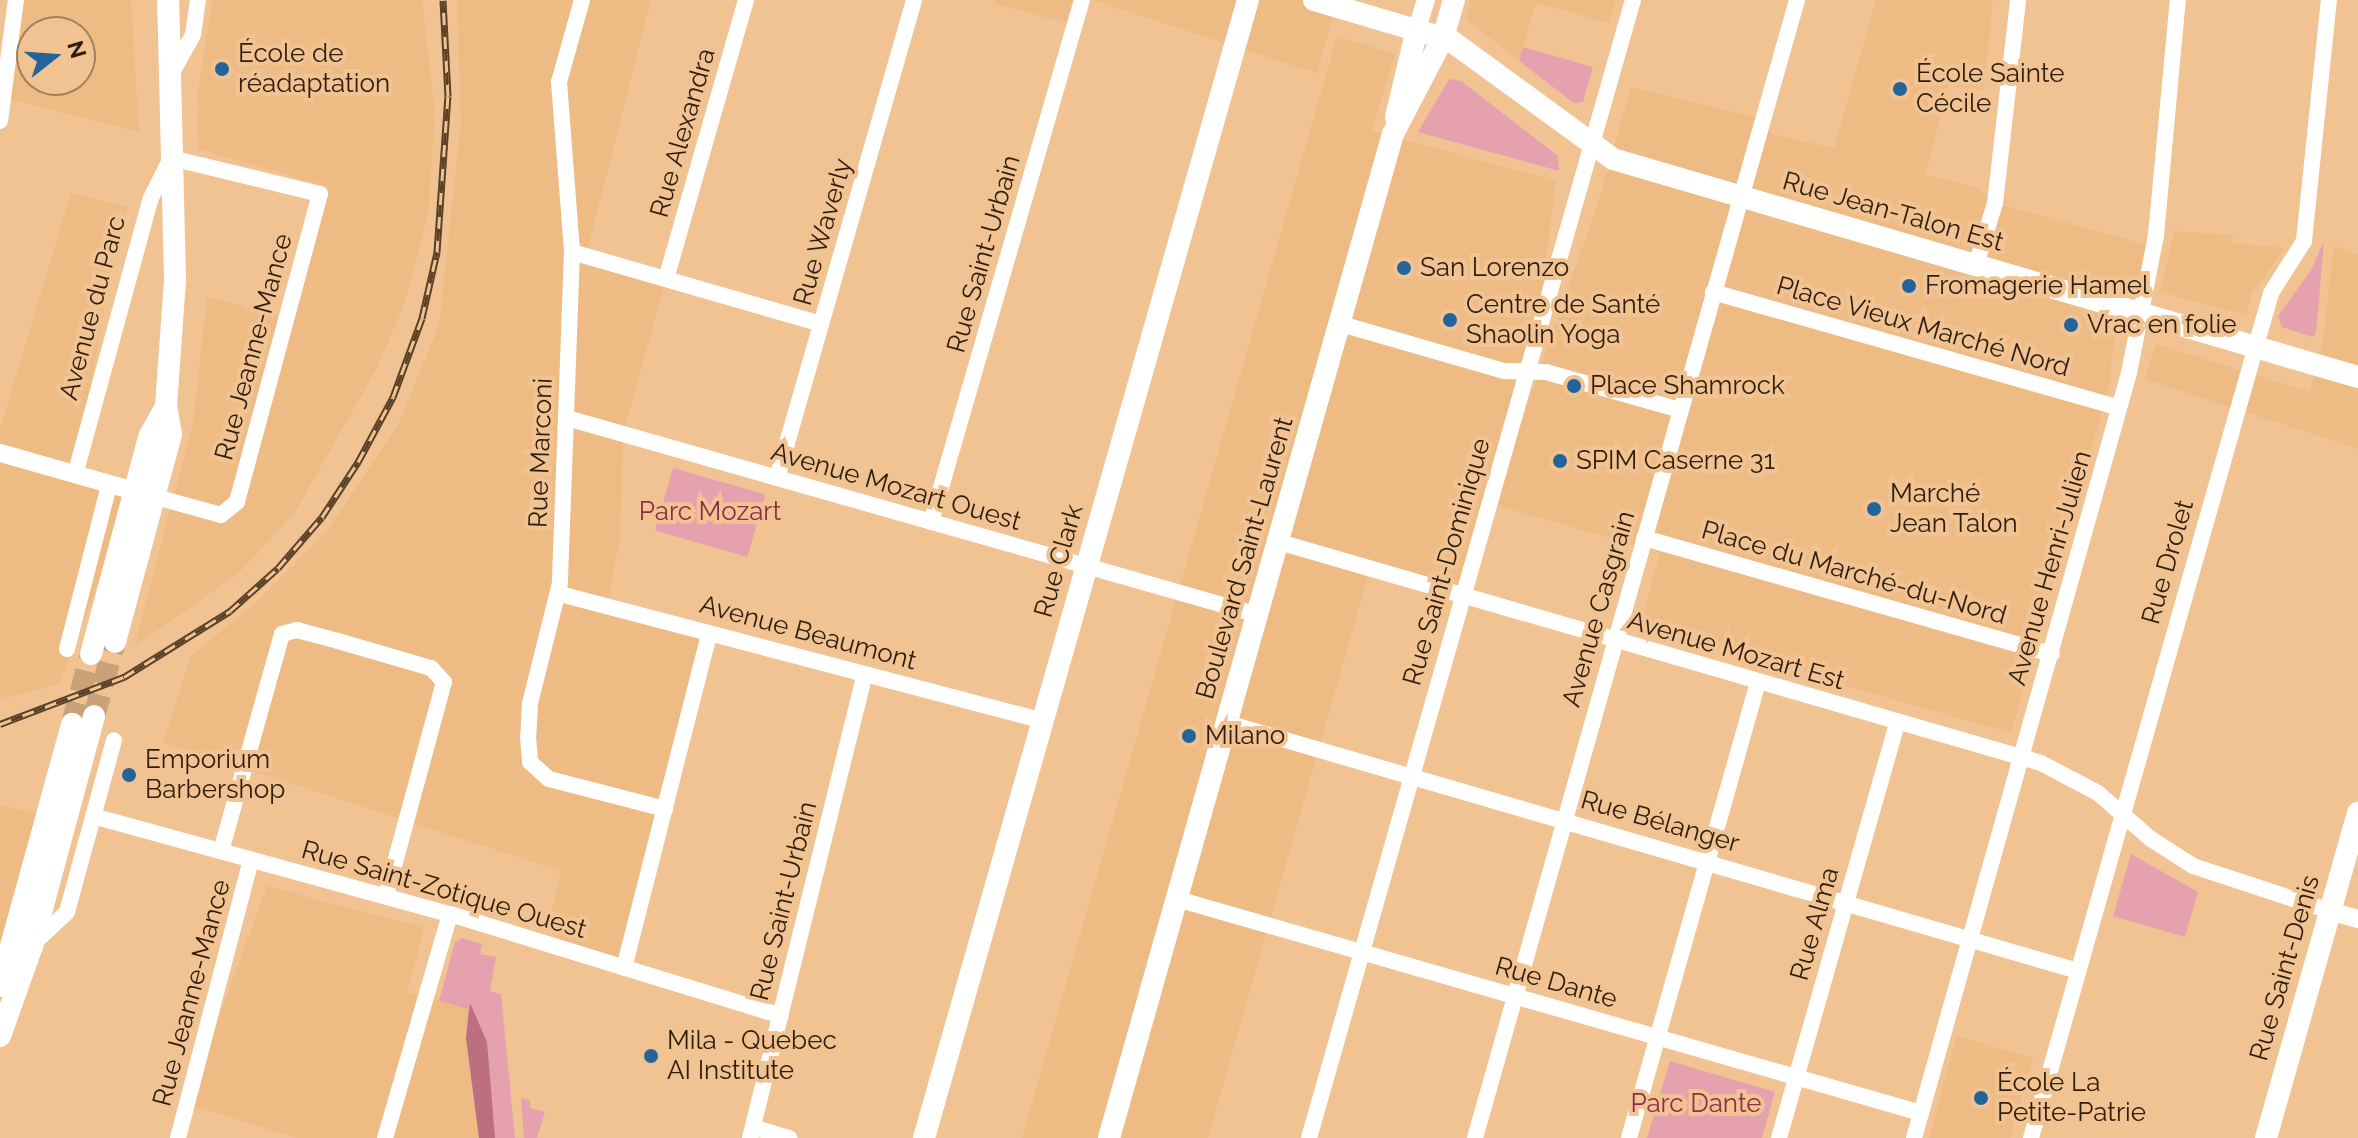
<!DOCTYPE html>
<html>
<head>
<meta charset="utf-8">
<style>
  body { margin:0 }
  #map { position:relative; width:2358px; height:1138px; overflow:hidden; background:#f1c393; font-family:Raleway,sans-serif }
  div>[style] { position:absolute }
  .built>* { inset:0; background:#efbb85 }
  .green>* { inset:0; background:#e5a1ae; transform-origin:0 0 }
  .forest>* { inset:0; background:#bc6f7f }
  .secondary-tunnel>* { height:22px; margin-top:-11px; transform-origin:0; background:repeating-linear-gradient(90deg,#caa278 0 22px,transparent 0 33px) }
  .minor>* { height:16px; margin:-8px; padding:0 8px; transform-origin:8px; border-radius:8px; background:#fff }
  .tertiary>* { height:18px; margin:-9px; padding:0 9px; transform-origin:9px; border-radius:9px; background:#fff }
  .secondary>* { height:22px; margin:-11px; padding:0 11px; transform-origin:11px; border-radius:11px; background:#fff }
  .rail>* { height:7px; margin-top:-3.5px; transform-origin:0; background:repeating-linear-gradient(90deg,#f1c393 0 12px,#594128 0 24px); box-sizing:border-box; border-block:2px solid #594128 }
  .dots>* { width:22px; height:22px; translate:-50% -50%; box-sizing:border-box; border:4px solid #f1c393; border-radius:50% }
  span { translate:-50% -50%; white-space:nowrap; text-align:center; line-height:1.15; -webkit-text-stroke:8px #f1c393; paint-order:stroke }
  .poi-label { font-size:26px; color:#2f1e0b }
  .left { translate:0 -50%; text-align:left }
  .street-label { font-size:26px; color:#2f1e0b }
  .park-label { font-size:26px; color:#8e2f49 }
  .north { position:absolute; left:16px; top:16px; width:80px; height:80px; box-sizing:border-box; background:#f1c393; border:2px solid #a3815d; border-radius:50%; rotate:73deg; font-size:22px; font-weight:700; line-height:32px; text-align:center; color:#2f1e0b }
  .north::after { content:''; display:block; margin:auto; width:28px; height:36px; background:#23659a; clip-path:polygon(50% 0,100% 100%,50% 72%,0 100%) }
</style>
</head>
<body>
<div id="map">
  <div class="built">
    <div style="clip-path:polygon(evenodd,16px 0,131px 0,139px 132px,5px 98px,16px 0,32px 32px,80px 32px,80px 80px,32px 80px,32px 32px)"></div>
    <div style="clip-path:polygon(213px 0,422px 0,435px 114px,428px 215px,405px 303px,376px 370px,295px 512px,239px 573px,134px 647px,193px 424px,207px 297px,292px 319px,329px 187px,198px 149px,197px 98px)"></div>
    <div style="clip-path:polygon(457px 0,651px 0,586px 256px,666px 279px,623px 434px,620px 539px,607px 606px,709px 634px,624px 968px,559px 948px,549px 922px,561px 871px,163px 742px,191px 656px,260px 599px,328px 529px,397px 427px,439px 326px,461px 122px)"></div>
    <div style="clip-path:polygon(995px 0,1082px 0,1075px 25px,994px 4px)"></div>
    <div style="clip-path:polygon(1092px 0,1338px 0,1317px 73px)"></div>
    <div style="clip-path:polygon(1470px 0,1616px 0,1609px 23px,1536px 3px,1519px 61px,1467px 20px)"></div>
    <div style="clip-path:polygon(1876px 0,1993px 0,1984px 91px,1949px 86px,1925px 175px,1977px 188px,1995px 203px,2154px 247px,2115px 335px,2108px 390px,2011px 733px,1640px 627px,1660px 553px,1493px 504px,1599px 199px,1631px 87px,1763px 119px,1772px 134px,1834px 148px)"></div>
    <div style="clip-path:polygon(1337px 36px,1395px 54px,1372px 131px,1556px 181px,1533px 357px,1463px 596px,1370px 569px,1208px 1138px,1022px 1138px)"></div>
    <div style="clip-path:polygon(71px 193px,128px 207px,111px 267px,76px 475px,134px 491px,59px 684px,0 700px,0 429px)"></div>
    <div style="clip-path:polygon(2174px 231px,2233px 235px,2232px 243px,2285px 248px,2253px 292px,2245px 315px,2160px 292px)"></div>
    <div style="clip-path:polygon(2334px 246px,2358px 254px,2358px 449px,2145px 379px,2156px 344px,2310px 392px,2323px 339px)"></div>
    <div style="clip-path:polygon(0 805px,38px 813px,0 1012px)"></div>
    <div style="clip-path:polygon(267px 886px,421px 927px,424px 931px,407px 992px,468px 1009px,466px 1038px,479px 1138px,298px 1138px,187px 1104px)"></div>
    <div style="clip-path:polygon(1957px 1036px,2033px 1058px,2011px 1138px,1929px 1138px)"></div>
  </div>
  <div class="green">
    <div style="clip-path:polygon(1523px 47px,1593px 67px,1583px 102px,1574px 103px,1519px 61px)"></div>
    <div style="clip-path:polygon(1449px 79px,1461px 81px,1558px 156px,1559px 171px,1418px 132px)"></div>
    <div style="clip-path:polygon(2324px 241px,2316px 333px,2312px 337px,2282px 327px,2278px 316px,2311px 270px)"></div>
    <div style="left:673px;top:468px;width:96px;height:65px;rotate:16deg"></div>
    <div style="clip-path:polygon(2131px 854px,2198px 892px,2185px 937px,2113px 916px)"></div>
    <div style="clip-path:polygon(462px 938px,482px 944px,480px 954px,496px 957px,490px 991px,501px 994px,515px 1138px,479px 1138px,466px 1038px,468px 1009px,439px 1001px,455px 942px)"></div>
    <div style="clip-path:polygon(1670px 1061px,1775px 1092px,1762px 1138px,1647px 1138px)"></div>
    <div style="clip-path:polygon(521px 1098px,530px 1100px,530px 1108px,545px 1112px,537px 1138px,524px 1138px)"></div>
  </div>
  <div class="forest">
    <div style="clip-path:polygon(470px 1003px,487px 1042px,495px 1138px,479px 1138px,466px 1038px)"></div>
  </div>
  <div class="secondary-tunnel">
    <div style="left:94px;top:716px;width:77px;rotate:-74.2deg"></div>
    <div style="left:72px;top:724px;width:73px;rotate:-74.8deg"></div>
  </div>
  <div class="minor">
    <div style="left:582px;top:0;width:85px;rotate:105.7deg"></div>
    <div style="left:559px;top:82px;width:170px;rotate:85.6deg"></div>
    <div style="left:572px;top:252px;width:331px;rotate:92.1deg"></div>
    <div style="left:560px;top:583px;width:124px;rotate:104deg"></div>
    <div style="left:530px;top:703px;width:34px;rotate:93deg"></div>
    <div style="left:528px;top:737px;width:25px;rotate:85deg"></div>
    <div style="left:530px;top:762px;width:25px;rotate:42deg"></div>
    <div style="left:549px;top:779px;width:120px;rotate:14.5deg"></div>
    <div style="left:170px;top:76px;width:47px;rotate:-60.7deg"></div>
    <div style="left:193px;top:35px;width:35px;rotate:-82deg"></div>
    <div style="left:0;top:121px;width:122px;rotate:-82.5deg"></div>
    <div style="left:572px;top:252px;width:259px;rotate:16.1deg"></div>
    <div style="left:1976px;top:265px;width:65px;rotate:-73deg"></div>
    <div style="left:1995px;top:203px;width:204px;rotate:-83.5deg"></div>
    <div style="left:666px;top:279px;width:290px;rotate:-74deg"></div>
    <div style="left:1713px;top:292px;width:422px;rotate:15.9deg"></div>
    <div style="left:1341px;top:324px;width:170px;rotate:16.1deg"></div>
    <div style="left:1504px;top:371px;width:42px;rotate:1.4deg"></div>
    <div style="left:1546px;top:372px;width:139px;rotate:15.8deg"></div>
    <div style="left:567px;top:418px;width:719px;rotate:15.91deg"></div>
    <div style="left:75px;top:475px;width:287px;rotate:-74.7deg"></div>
    <div style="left:151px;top:198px;width:45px;rotate:-63.4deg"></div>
    <div style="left:171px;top:158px;width:153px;rotate:13.6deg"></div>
    <div style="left:320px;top:194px;width:319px;rotate:105.1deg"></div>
    <div style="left:237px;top:502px;width:21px;rotate:141deg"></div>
    <div style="left:221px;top:515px;width:67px;rotate:-164.5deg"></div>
    <div style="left:777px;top:478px;width:497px;rotate:-74deg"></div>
    <div style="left:931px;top:522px;width:543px;rotate:-73.87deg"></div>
    <div style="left:1644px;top:538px;width:424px;rotate:15.9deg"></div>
    <div style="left:1279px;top:542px;width:793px;rotate:16.17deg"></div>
    <div style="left:2041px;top:763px;width:64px;rotate:27.8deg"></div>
    <div style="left:2098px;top:793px;width:70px;rotate:41deg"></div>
    <div style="left:2151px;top:839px;width:50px;rotate:32.7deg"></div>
    <div style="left:2193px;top:866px;width:144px;rotate:18.2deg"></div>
    <div style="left:560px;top:594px;width:499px;rotate:14.7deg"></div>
    <div style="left:67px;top:649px;width:169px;rotate:-75.6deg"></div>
    <div style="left:1227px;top:723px;width:886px;rotate:16.25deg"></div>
    <div style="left:93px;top:816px;width:370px;rotate:15.4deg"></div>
    <div style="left:450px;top:914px;width:346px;rotate:17.1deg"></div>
    <div style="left:221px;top:851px;width:225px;rotate:-74.3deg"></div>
    <div style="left:282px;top:634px;width:16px;rotate:-15deg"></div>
    <div style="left:297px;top:630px;width:42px;rotate:15deg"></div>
    <div style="left:338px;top:641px;width:97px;rotate:16.2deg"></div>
    <div style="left:431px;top:668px;width:19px;rotate:47deg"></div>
    <div style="left:444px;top:682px;width:222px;rotate:105.2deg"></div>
    <div style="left:1177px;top:899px;width:774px;rotate:16.05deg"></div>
    <div style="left:32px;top:945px;width:48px;rotate:-43.3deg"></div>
    <div style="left:67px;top:912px;width:178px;rotate:-74.7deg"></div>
    <div style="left:624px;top:968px;width:345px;rotate:-75.7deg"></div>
    <div style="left:753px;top:1127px;width:38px;rotate:17deg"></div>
    <div style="left:178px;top:1138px;width:287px;rotate:-75.3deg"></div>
    <div style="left:385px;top:1138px;width:233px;rotate:-73.8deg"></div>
    <div style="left:750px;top:1138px;width:477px;rotate:-76.1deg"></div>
    <div style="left:1309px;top:1138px;width:1183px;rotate:-74.11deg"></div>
    <div style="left:1475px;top:1138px;width:1183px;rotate:-74.2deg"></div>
    <div style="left:1629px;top:1138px;width:474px;rotate:-74.2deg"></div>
    <div style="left:1779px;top:1138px;width:431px;rotate:-74.1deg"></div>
    <div style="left:1914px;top:1138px;width:795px;rotate:-74.3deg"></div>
    <div style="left:2129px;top:373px;width:141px;rotate:-78.9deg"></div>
    <div style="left:2156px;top:235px;width:236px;rotate:-84.7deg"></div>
    <div style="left:2031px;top:1138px;width:878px;rotate:-74.14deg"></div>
    <div style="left:2271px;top:293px;width:62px;rotate:-57.6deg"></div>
    <div style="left:2304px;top:241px;width:242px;rotate:-84.1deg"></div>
  </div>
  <div class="tertiary">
    <div style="left:1417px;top:29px;width:30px;rotate:-73deg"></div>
    <div style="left:0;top:453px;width:151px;rotate:15.8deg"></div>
    <div style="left:2330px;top:911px;width:29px;rotate:16deg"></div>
  </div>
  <div class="secondary">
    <div style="left:1314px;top:0;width:142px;rotate:16.4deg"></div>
    <div style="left:1450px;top:40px;width:202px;rotate:36.1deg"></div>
    <div style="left:1613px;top:159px;width:776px;rotate:16.31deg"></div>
    <div style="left:1396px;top:117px;width:90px;rotate:-76.6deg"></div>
    <div style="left:115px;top:642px;width:215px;rotate:-74.9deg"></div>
    <div style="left:171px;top:434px;width:28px;rotate:-100deg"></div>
    <div style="left:166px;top:406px;width:126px;rotate:-85.9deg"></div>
    <div style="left:175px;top:280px;width:280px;rotate:-91.4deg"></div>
    <div style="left:91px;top:654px;width:225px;rotate:-75deg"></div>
    <div style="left:149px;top:437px;width:35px;rotate:-61deg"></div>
    <div style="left:0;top:986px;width:272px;rotate:-74.6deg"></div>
    <div style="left:0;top:1036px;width:96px;rotate:-70.4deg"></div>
    <div style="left:32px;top:946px;width:238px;rotate:-74.9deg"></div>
    <div style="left:924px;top:1138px;width:1183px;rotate:-74.11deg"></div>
    <div style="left:1109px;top:1138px;width:1043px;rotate:-74.21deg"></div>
    <div style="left:1393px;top:134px;width:108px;rotate:-62.5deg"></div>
    <div style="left:1443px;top:38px;width:40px;rotate:-74deg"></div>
    <div style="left:2266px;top:1138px;width:338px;rotate:-74.2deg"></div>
  </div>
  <div class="rail">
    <div style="left:0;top:724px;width:133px;rotate:-20.8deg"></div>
    <div style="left:124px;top:677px;width:125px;rotate:-31.9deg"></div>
    <div style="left:230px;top:611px;width:64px;rotate:-41.9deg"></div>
    <div style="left:278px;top:568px;width:67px;rotate:-49.2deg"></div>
    <div style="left:322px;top:517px;width:66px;rotate:-56.8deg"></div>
    <div style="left:358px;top:462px;width:74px;rotate:-61.7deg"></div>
    <div style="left:393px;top:397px;width:84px;rotate:-69.8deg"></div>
    <div style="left:422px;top:318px;width:68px;rotate:-77.2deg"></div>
    <div style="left:437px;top:252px;width:156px;rotate:-86deg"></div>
    <div style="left:448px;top:96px;width:96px;rotate:-93deg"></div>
  </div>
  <div class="dots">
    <div style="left:222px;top:69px;background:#23659a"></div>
    <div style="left:1900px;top:89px;background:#23659a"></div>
    <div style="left:1404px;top:268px;background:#23659a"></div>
    <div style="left:1909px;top:286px;background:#23659a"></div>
    <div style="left:1450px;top:320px;background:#23659a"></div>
    <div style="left:2071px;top:325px;background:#23659a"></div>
    <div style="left:1574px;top:386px;background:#23659a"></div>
    <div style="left:1560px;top:461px;background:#23659a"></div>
    <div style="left:1874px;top:509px;background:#23659a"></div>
    <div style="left:1189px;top:736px;background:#23659a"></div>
    <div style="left:129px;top:775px;background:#23659a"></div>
    <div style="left:651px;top:1056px;background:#23659a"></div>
    <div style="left:1981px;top:1098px;background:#23659a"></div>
  </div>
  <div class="poi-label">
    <span class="left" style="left:238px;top:69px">École de<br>réadaptation</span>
    <span class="left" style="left:1916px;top:89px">École Sainte<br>Cécile</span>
    <span class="left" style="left:1420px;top:268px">San Lorenzo</span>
    <span class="left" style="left:1925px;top:286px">Fromagerie Hamel</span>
    <span class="left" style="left:1466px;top:320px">Centre de Santé<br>Shaolin Yoga</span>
    <span class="left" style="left:2087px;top:325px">Vrac en folie</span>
    <span class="left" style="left:1590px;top:386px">Place Shamrock</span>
    <span class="left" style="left:1576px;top:461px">SPIM Caserne 31</span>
    <span class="left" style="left:1890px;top:509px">Marché<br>Jean Talon</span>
    <span class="left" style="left:1205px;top:736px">Milano</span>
    <span class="left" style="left:145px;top:775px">Emporium<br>Barbershop</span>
    <span class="left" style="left:667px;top:1056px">Mila - Quebec<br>AI Institute</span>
    <span class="left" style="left:1997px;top:1098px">École La<br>Petite-Patrie</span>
  </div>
  <div class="street-label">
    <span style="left:683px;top:133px;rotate:-74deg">Rue Alexandra</span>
    <span style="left:1893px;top:212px;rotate:16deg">Rue Jean-Talon Est</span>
    <span style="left:823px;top:232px;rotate:-74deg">Rue Waverly</span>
    <span style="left:984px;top:254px;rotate:-74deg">Rue Saint-Urbain</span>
    <span style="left:93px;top:308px;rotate:-75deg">Avenue du Parc</span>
    <span style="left:1923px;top:327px;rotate:16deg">Place Vieux Marché Nord</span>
    <span style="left:254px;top:347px;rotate:-75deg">Rue Jeanne-Mance</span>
    <span style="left:541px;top:453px;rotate:-88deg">Rue Marconi</span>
    <span style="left:896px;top:487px;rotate:16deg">Avenue Mozart Ouest</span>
    <span style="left:1245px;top:558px;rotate:-74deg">Boulevard Saint-Laurent</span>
    <span style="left:1059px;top:561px;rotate:-74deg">Rue Clark</span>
    <span style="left:1447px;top:562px;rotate:-74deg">Rue Saint-Dominique</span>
    <span style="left:2168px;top:562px;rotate:-74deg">Rue Drolet</span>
    <span style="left:2050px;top:568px;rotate:-74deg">Avenue Henri-Julien</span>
    <span style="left:1854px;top:573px;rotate:16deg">Place du Marché-du-Nord</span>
    <span style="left:1599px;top:609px;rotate:-74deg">Avenue Casgrain</span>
    <span style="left:808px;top:633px;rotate:15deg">Avenue Beaumont</span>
    <span style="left:1736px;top:651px;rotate:16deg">Avenue Mozart Est</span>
    <span style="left:1660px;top:822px;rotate:16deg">Rue Bélanger</span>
    <span style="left:444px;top:890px;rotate:16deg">Rue Saint-Zotique Ouest</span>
    <span style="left:784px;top:901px;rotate:-76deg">Rue Saint-Urbain</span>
    <span style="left:1815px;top:924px;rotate:-74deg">Rue Alma</span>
    <span style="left:2285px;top:968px;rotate:-74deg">Rue Saint-Denis</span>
    <span style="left:1556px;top:983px;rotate:16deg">Rue Dante</span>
    <span style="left:192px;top:993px;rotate:-75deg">Rue Jeanne-Mance</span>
  </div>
  <div class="park-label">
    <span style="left:710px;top:512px">Parc Mozart</span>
    <span style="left:1696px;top:1104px">Parc Dante</span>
  </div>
  <div class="north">N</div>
</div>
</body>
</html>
